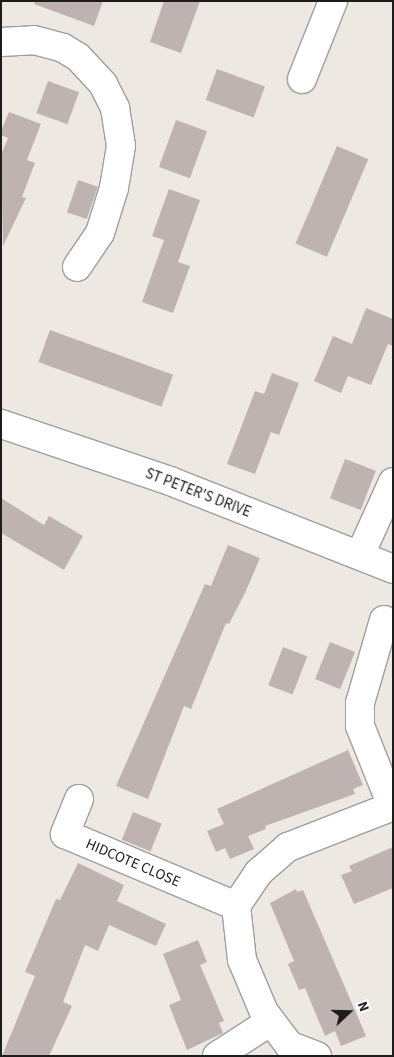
<!DOCTYPE html>
<html>
<head>
<meta charset="utf-8">
<style>
  body { margin:0 }
  #map { position:relative; width:394px; height:1057px; overflow:hidden; background:#eee8e3; font-family:"Source Sans 3",sans-serif }
  div>[style] { position:absolute }
  .building>* { inset:0; background:#beb3b0; transform-origin:0 0 }
  .roads { filter:drop-shadow(1px 0 #9e9e9e) drop-shadow(-1px 0 #9e9e9e) drop-shadow(0 1px #9e9e9e) drop-shadow(0 -1px #9e9e9e) }
  .minor>* { height:28px; margin:-14px; padding:0 14px; transform-origin:14px; border-radius:14px; background:#fff }
  span { translate:-50% -50%; white-space:nowrap; text-align:center; line-height:1.15; -webkit-text-stroke:4px #fff; paint-order:stroke }
  .street-label { font-size:15px; color:#1d1d1d }
  .frame { position:absolute; inset:0; border:2px solid #1d1d1d; pointer-events:none }
  .north { position:absolute; left:324px; top:987px; width:50px; height:50px; -webkit-text-stroke:4px #fff; paint-order:stroke; rotate:69deg; font-size:14px; font-weight:700; line-height:20px; text-align:center; color:#1d1d1d }
  .north::after { content:''; display:block; margin:auto; width:18px; height:22px; background:#1d1d1d; clip-path:polygon(50% 0,100% 100%,50% 72%,0 100%) }
</style>
</head>
<body>
<div id="map">
  <div class="building">
    <div style="clip-path:polygon(35px 1px,103px 1px,94px 26px,34px 4px)"></div>
    <div style="clip-path:polygon(164px 1px,200px 1px,181px 53px,150px 42px)"></div>
    <div style="left:217px;top:69px;width:51px;height:33px;rotate:20deg"></div>
    <div style="left:48px;top:81px;width:33px;height:34px;rotate:20deg"></div>
    <div style="clip-path:polygon(9px 112px,41px 124px,27px 160px,35px 163px,22px 197px,26px 198px,3px 246px,1px 155px,8px 138px,1px 135px,1px 131px)"></div>
    <div style="left:176px;top:120px;width:33px;height:50px;rotate:20deg"></div>
    <div style="left:337px;top:146px;width:34px;height:106px;rotate:23deg"></div>
    <div style="left:78px;top:180px;width:21px;height:34px;rotate:19deg"></div>
    <div style="clip-path:polygon(169px 189px,200px 200px,178px 262px,190px 266px,173px 313px,142px 302px,164px 240px,152px 236px)"></div>
    <div style="clip-path:polygon(366px 308px,393px 319px,393px 346px,388px 344px,371px 385px,348px 376px,341px 393px,314px 381px,333px 336px,352px 344px)"></div>
    <div style="left:50px;top:330px;width:131px;height:34px;rotate:20deg"></div>
    <div style="clip-path:polygon(272px 373px,299px 383px,279px 435px,271px 432px,255px 474px,227px 464px,255px 391px,264px 394px)"></div>
    <div style="left:345px;top:459px;width:33px;height:42px;rotate:21deg"></div>
    <div style="clip-path:polygon(1px 498px,44px 525px,49px 516px,83px 536px,64px 570px,1px 533px)"></div>
    <div style="clip-path:polygon(228px 545px,260px 558px,245px 593px,229px 624px,226px 623px,191px 709px,184px 706px,148px 799px,116px 786px,205px 584px,211px 586px)"></div>
    <div style="left:330px;top:642px;width:27px;height:40px;rotate:22deg"></div>
    <div style="left:283px;top:647px;width:26px;height:41px;rotate:21deg"></div>
    <div style="clip-path:polygon(348px 750px,363px 785px,353px 789px,355px 794px,265px 826px,266px 829px,248px 836px,254px 849px,230px 859px,225px 848px,216px 852px,207px 831px,224px 824px,217px 809px)"></div>
    <div style="left:133px;top:812px;width:31px;height:30px;rotate:22deg"></div>
    <div style="clip-path:polygon(393px 847px,393px 888px,354px 904px,341px 875px,352px 871px,349px 866px)"></div>
    <div style="clip-path:polygon(78px 863px,124px 885px,117px 901px,166px 924px,156px 946px,109px 925px,98px 951px,85px 945px,63px 1002px,72px 1006px,49px 1056px,2px 1056px,35px 976px,25px 972px,56px 899px,60px 900px)"></div>
    <div style="clip-path:polygon(296px 889px,297px 892px,303px 890px,366px 1036px,341px 1046px,335px 1031px,325px 1036px,305px 988px,299px 990px,288px 964px,294px 961px,270px 903px)"></div>
    <div style="clip-path:polygon(198px 940px,207px 962px,200px 965px,224px 1021px,219px 1023px,223px 1033px,187px 1050px,169px 1005px,181px 1000px,163px 954px)"></div>
  </div>
  <div class="roads">
    <div class="minor">
      <div style="left:1px;top:42px;width:33px;rotate:-3deg"></div>
      <div style="left:34px;top:40px;width:30px;rotate:15deg"></div>
      <div style="left:63px;top:48px;width:17px;rotate:31deg"></div>
      <div style="left:78px;top:57px;width:37px;rotate:47deg"></div>
      <div style="left:103px;top:84px;width:27px;rotate:63deg"></div>
      <div style="left:115px;top:108px;width:38px;rotate:81deg"></div>
      <div style="left:121px;top:146px;width:43px;rotate:99.5deg"></div>
      <div style="left:114px;top:188px;width:47px;rotate:107.3deg"></div>
      <div style="left:100px;top:233px;width:41px;rotate:124.1deg"></div>
      <div style="left:302px;top:79px;width:84px;rotate:-68.3deg"></div>
      <div style="left:1px;top:424px;width:178px;rotate:18.6deg"></div>
      <div style="left:170px;top:481px;width:240px;rotate:21.5deg"></div>
      <div style="left:360px;top:555px;width:80px;rotate:-65.7deg"></div>
      <div style="left:384px;top:620px;width:86px;rotate:106.1deg"></div>
      <div style="left:360px;top:703px;width:23px;rotate:90deg"></div>
      <div style="left:360px;top:726px;width:86px;rotate:68.2deg"></div>
      <div style="left:79px;top:799px;width:38px;rotate:112deg"></div>
      <div style="left:65px;top:834px;width:186px;rotate:22.8deg"></div>
      <div style="left:217px;top:1056px;width:64px;rotate:-32.9deg"></div>
      <div style="left:317px;top:1056px;width:30px;rotate:-159deg"></div>
      <div style="left:289px;top:1045px;width:41px;rotate:-127.1deg"></div>
      <div style="left:264px;top:1012px;width:56px;rotate:-112.9deg"></div>
      <div style="left:242px;top:960px;width:54px;rotate:-96.3deg"></div>
      <div style="left:236px;top:906px;width:40px;rotate:-56deg"></div>
      <div style="left:258px;top:873px;width:40px;rotate:-41deg"></div>
      <div style="left:288px;top:847px;width:113px;rotate:-21.3deg"></div>
    </div>
  </div>
  <div class="street-label">
    <span style="left:198px;top:493px;rotate:21deg">ST PETER'S DRIVE</span>
    <span style="left:133px;top:863px;rotate:23deg">HIDCOTE CLOSE</span>
  </div>
  <div class="frame"></div>
  <div class="north">N</div>
</div>
</body>
</html>
